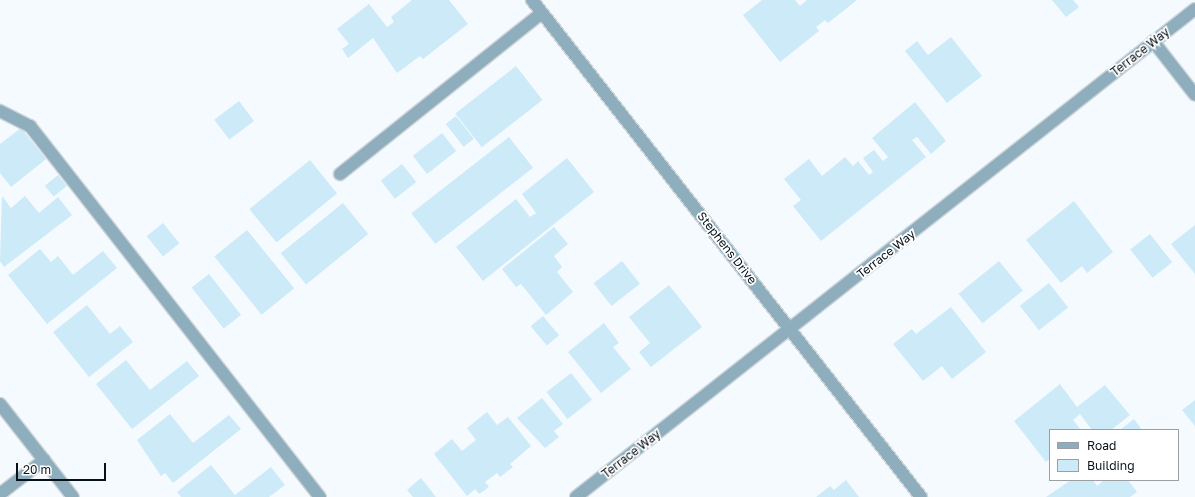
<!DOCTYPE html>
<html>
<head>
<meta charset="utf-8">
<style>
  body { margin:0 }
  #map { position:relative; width:1195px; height:497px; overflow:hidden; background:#f4fafe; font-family:"Golos Text",sans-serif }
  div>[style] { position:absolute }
  .building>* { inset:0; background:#cdeaf8; transform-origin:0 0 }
  .roads { filter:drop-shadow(1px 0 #ced5d9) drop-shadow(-1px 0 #ced5d9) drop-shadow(0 1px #ced5d9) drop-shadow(0 -1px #ced5d9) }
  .service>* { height:12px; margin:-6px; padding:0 6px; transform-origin:6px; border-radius:6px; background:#8faebd }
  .minor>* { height:12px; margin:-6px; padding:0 6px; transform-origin:6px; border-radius:6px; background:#8faebd }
  .tertiary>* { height:12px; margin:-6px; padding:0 6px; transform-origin:6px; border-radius:6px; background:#8faebd }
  span { translate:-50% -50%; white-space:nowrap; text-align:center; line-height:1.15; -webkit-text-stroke:3.5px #fff; paint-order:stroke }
  .street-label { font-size:12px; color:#071218 }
  .legend { position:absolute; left:1049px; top:429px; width:130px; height:52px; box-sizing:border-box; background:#fff; border:1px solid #9ca0a3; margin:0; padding:5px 7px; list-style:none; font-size:12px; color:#071218 }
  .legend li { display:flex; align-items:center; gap:8px; height:20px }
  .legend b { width:20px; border:1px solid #9ca0a3 }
  .scale { position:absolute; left:16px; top:463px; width:90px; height:18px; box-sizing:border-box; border:2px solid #071218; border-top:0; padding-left:5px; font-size:12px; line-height:14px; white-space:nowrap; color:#071218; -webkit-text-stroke:3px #fff; paint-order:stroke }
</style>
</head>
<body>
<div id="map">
  <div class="building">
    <div style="clip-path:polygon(412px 0,449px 0,468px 24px,423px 59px,420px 56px,397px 73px,373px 38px,348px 58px,342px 49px,349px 44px,337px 29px,369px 4px,387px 27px,394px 22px,391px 17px)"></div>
    <div style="clip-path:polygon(762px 0,795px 0,800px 6px,807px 0,857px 0,828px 23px,825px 20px,816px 27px,819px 31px,780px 62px,743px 15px)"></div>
    <div style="clip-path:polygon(1052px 0,1073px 0,1079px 7px,1066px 17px)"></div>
    <div style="clip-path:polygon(951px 37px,982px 76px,947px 103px,905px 51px,917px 41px,928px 55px)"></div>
    <div style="left:516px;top:66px;width:43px;height:77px;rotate:52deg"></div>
    <div style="left:239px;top:101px;width:25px;height:31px;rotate:53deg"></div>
    <div style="clip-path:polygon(915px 102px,946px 141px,931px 154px,917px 137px,912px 140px,926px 157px,821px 241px,793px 206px,801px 200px,784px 179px,809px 159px,822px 176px,845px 157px,853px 166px,858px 161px,869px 175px,873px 172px,863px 158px,874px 150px,883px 161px,888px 157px,872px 138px)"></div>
    <div style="left:456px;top:116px;width:29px;height:13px;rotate:52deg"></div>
    <div style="clip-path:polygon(21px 128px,46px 159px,11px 187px,0 173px,0 144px)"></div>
    <div style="left:442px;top:133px;width:23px;height:37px;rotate:52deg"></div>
    <div style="left:509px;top:137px;width:39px;height:124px;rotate:52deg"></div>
    <div style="clip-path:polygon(567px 158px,594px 192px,483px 281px,456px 247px,516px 199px,530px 217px,536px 213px,522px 194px)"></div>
    <div style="left:310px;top:160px;width:43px;height:78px;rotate:51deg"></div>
    <div style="left:402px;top:164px;width:23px;height:27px;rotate:52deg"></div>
    <div style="left:58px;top:175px;width:14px;height:17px;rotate:51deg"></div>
    <div style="clip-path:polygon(2px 196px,11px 208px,25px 196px,39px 213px,58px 197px,72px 215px,4px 267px,0 261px)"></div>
    <div style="clip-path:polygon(1074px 201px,1113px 252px,1087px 273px,1082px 266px,1061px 283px,1026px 240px)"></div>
    <div style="left:343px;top:203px;width:40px;height:80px;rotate:51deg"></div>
    <div style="left:163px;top:223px;width:26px;height:21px;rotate:51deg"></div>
    <div style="clip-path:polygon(1195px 225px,1195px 274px,1171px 244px)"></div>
    <div style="clip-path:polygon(554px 227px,568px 244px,554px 256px,562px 267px,557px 272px,573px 292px,546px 315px,521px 284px,516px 287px,502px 269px)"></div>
    <div style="left:247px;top:230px;width:75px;height:42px;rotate:51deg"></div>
    <div style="left:1150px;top:234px;width:36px;height:25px;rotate:52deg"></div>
    <div style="clip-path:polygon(40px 249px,51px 262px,58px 256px,73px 275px,103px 251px,117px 268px,47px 324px,8px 275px)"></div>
    <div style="left:622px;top:261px;width:29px;height:36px;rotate:52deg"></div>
    <div style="left:999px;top:261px;width:38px;height:52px;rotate:51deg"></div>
    <div style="left:209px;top:274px;width:52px;height:22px;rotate:52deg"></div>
    <div style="left:1049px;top:283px;width:31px;height:37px;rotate:52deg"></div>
    <div style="clip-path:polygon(669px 285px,702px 327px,651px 367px,639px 352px,650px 343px,629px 317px)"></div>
    <div style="clip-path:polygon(87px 305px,110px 334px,120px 326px,133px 342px,89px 377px,53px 332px)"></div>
    <div style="clip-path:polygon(951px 307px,986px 352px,952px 379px,942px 366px,923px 381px,893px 344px,912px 329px,916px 334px)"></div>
    <div style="left:543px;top:316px;width:25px;height:16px;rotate:50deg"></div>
    <div style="clip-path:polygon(604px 323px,619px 343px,613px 347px,631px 369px,601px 393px,568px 352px)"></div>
    <div style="clip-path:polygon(126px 360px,150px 390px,187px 361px,199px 376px,132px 429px,96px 384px)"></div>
    <div style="left:571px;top:373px;width:34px;height:31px;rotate:52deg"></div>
    <div style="clip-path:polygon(1060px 384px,1077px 407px,1105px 385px,1130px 415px,1111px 430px,1092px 430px,1080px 414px,1073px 420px,1081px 430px,1050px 430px,1050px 459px,1046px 462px,1014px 421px)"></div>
    <div style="clip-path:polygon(542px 398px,563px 424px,554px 431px,559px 437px,545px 448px,517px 418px)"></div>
    <div style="clip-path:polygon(1195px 400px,1195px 426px,1182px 410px)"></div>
    <div style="clip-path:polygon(487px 412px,497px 425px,508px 417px,531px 446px,510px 464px,513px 467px,500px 477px,497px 473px,485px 482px,489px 487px,479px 494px,475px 489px,467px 496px,434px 454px,452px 439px,462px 451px,476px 440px,467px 428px)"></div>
    <div style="clip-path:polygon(170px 414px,193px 443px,229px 415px,241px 429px,173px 483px,165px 473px,161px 476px,137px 440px)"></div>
    <div style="clip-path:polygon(1134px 419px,1142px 430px,1120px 430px)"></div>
    <div style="clip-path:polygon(211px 465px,235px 495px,271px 467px,285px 485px,269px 497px,181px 497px,177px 492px)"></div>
    <div style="clip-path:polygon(421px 478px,436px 497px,413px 497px,407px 490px)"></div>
    <div style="clip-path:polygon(846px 480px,859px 497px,816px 497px,830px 486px,834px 490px)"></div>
    <div style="clip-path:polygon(1071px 480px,1093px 480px,1097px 486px,1104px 480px,1128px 480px,1137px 492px,1130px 497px,1046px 497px)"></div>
  </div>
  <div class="roads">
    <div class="service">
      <div style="left:0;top:111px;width:34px;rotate:27deg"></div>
      <div style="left:30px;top:126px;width:471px;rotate:52deg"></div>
      <div style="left:340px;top:174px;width:258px;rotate:-38.6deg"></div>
    </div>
    <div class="minor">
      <div style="left:532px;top:0;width:631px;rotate:51.95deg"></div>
      <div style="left:0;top:404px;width:118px;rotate:51.9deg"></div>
      <div style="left:0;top:494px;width:56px;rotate:-37.7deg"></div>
    </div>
    <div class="tertiary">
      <div style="left:1153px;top:41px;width:68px;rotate:52.1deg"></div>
      <div style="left:576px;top:497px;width:788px;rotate:-38.25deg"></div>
    </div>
  </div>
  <div class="street-label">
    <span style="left:1140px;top:52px;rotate:-38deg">Terrace Way</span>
    <span style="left:727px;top:248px;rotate:52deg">Stephens Drive</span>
    <span style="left:886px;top:254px;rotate:-38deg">Terrace Way</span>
    <span style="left:631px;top:454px;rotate:-38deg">Terrace Way</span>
  </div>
  <ul class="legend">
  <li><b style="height:5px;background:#8faebd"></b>Road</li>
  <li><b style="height:11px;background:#cdeaf8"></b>Building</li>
  </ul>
  <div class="scale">20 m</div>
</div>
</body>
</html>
